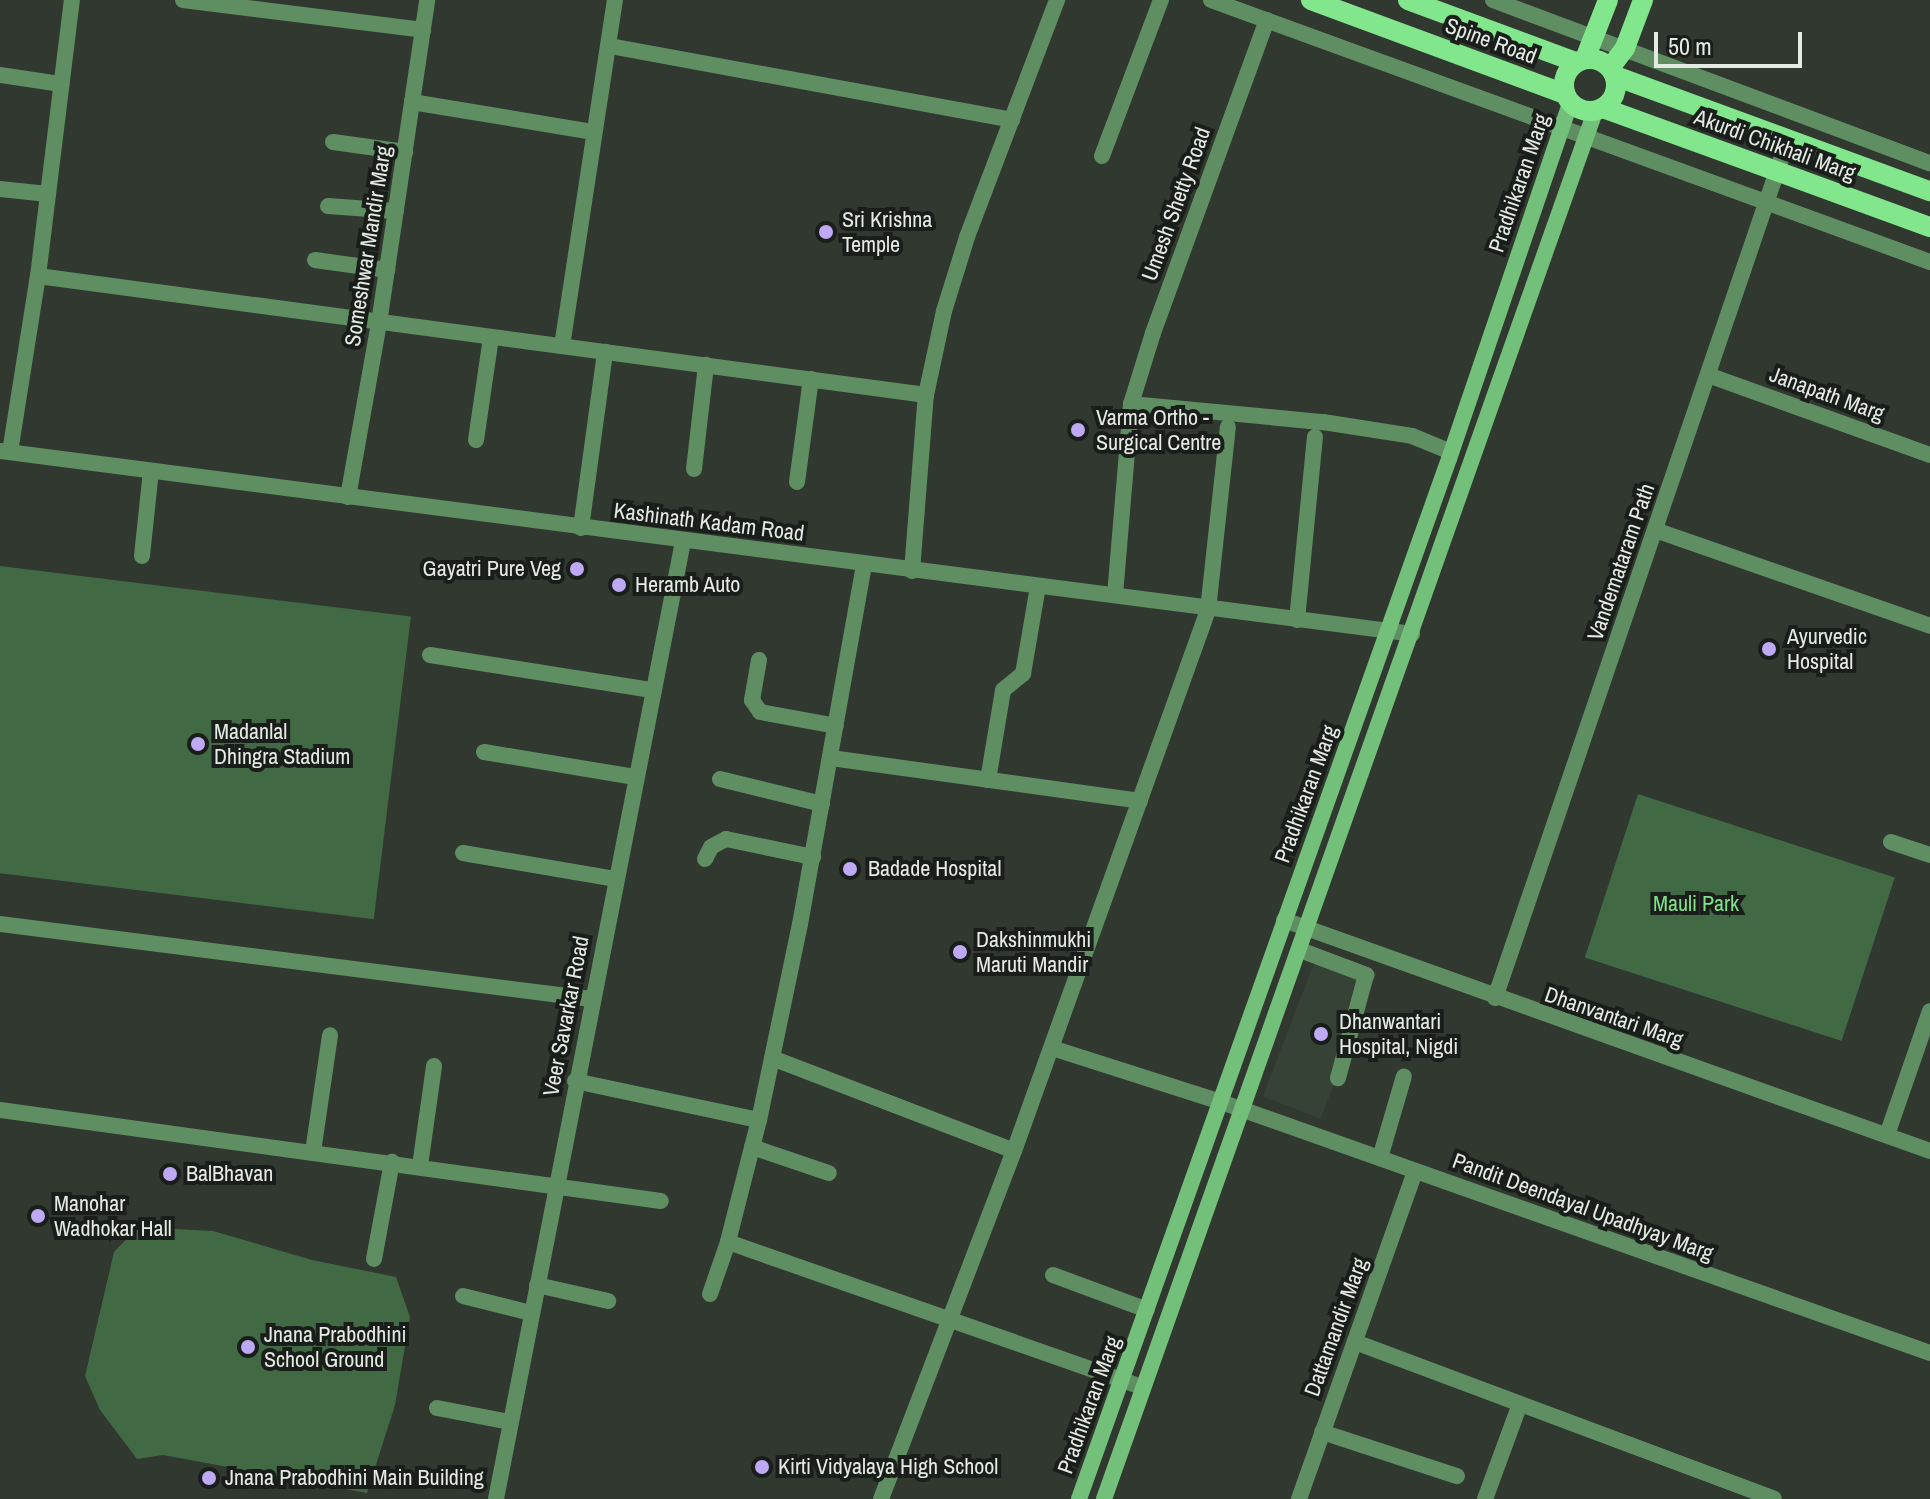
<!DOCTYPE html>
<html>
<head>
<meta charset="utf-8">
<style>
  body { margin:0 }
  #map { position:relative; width:1930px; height:1499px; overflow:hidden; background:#303830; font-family:"Archivo Narrow",sans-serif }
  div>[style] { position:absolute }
  .built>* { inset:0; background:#354235; transform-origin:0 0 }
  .green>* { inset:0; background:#416944; transform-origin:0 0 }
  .street>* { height:16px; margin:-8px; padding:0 8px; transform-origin:8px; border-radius:8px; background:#5f8e63 }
  .secondary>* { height:16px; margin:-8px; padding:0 8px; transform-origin:8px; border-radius:8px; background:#73c07a }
  .primary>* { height:20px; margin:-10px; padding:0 10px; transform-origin:10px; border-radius:10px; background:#82e68c }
  .primary>.ring { margin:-10px; padding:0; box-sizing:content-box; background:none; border:20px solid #82e68c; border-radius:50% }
  .dots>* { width:22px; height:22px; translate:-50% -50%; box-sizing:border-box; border:4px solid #1a1e1a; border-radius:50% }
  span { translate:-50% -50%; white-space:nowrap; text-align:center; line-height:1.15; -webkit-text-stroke:8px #1a1e1a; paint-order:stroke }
  .street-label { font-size:22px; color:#e5eae5 }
  .poi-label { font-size:22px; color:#e5eae5 }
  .left { translate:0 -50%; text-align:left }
  .right { translate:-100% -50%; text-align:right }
  .park-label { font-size:22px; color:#80e28a }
  .scale { position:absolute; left:1654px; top:32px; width:148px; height:36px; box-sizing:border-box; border:4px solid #e5eae5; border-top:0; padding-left:10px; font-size:24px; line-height:28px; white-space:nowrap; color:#e5eae5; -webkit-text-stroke:6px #1a1e1a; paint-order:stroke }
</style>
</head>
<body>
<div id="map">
  <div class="built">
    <div style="left:1319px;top:950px;width:62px;height:157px;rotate:21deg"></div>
  </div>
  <div class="green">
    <div style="left:0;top:566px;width:414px;height:305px;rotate:7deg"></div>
    <div style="left:1638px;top:794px;width:270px;height:172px;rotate:18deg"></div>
    <div style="clip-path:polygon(138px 1227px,213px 1231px,312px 1260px,396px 1277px,410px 1317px,395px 1405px,367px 1493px,163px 1455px,137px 1459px,100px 1410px,85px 1376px,114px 1252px)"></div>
  </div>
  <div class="street">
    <div style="left:183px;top:0;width:242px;rotate:7.1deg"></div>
    <div style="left:1211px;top:0;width:765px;rotate:20.02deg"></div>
    <div style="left:1493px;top:0;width:466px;rotate:20.5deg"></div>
    <div style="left:610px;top:46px;width:409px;rotate:10.4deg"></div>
    <div style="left:0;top:75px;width:62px;rotate:8.4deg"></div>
    <div style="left:412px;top:102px;width:184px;rotate:9.4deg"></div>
    <div style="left:333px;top:142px;width:73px;rotate:7.9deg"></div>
    <div style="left:1102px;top:156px;width:167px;rotate:-69.3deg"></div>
    <div style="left:0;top:189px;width:48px;rotate:5.9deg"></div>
    <div style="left:328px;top:206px;width:68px;rotate:4.2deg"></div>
    <div style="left:315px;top:260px;width:73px;rotate:7.9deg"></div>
    <div style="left:38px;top:276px;width:896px;rotate:7.63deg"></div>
    <div style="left:562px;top:346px;width:350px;rotate:-81.3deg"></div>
    <div style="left:1708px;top:375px;width:236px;rotate:19.8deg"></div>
    <div style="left:1131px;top:404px;width:193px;rotate:5.4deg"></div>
    <div style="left:1323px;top:422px;width:90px;rotate:8.9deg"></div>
    <div style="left:1412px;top:436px;width:42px;rotate:22.3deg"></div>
    <div style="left:476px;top:440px;width:104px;rotate:-81.7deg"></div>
    <div style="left:0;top:451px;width:1424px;rotate:7.38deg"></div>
    <div style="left:10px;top:452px;width:178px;rotate:-81deg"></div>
    <div style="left:38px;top:276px;width:278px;rotate:-83deg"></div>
    <div style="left:694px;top:469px;width:105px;rotate:-83.4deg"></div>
    <div style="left:797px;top:482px;width:104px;rotate:-82.3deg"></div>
    <div style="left:348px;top:497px;width:177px;rotate:-79.9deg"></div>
    <div style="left:379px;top:323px;width:327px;rotate:-81.5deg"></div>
    <div style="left:581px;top:528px;width:178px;rotate:-82.2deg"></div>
    <div style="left:1655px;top:530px;width:291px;rotate:19.2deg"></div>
    <div style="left:142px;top:556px;width:85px;rotate:-84deg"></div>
    <div style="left:864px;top:565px;width:365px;rotate:100.1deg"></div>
    <div style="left:800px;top:924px;width:200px;rotate:101.8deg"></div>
    <div style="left:759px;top:1120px;width:126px;rotate:104.3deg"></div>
    <div style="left:728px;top:1242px;width:440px;rotate:19.3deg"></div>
    <div style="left:912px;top:571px;width:177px;rotate:-85.5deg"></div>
    <div style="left:926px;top:395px;width:86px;rotate:-77.9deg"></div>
    <div style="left:944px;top:311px;width:77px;rotate:-72.7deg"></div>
    <div style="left:967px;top:237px;width:254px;rotate:-69.2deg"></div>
    <div style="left:1115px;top:595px;width:192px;rotate:-85.2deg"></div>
    <div style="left:1131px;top:404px;width:74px;rotate:-72.8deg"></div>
    <div style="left:1153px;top:333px;width:333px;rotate:-70deg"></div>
    <div style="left:1297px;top:620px;width:184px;rotate:-84.4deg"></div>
    <div style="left:430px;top:655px;width:225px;rotate:9deg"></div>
    <div style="left:759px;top:660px;width:41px;rotate:99.9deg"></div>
    <div style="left:752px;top:700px;width:14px;rotate:56deg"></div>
    <div style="left:760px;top:712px;width:77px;rotate:10.4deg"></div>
    <div style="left:484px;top:752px;width:153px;rotate:9.4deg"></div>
    <div style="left:831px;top:758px;width:312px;rotate:7.9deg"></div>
    <div style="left:720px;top:779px;width:105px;rotate:13.8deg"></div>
    <div style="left:988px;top:780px;width:91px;rotate:-80.5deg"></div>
    <div style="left:1003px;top:690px;width:26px;rotate:-39deg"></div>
    <div style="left:1023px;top:674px;width:89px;rotate:-80.3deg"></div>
    <div style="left:1891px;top:842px;width:41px;rotate:18.4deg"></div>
    <div style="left:463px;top:853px;width:154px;rotate:9.7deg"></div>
    <div style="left:705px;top:859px;width:13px;rotate:-63deg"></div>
    <div style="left:711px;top:847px;width:17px;rotate:-28deg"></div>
    <div style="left:726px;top:839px;width:89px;rotate:11.7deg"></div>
    <div style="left:1284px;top:920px;width:686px;rotate:19.68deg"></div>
    <div style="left:0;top:924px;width:596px;rotate:7.23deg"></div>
    <div style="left:1300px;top:950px;width:71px;rotate:20.7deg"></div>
    <div style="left:1366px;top:975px;width:107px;rotate:105.2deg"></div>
    <div style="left:1495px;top:998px;width:908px;rotate:-71.17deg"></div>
    <div style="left:1052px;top:1048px;width:177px;rotate:17.7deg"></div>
    <div style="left:1221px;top:1102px;width:752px;rotate:19.49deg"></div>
    <div style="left:772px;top:1058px;width:259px;rotate:21deg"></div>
    <div style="left:575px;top:1081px;width:188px;rotate:12deg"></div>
    <div style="left:0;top:1110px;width:667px;rotate:7.84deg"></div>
    <div style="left:1887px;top:1135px;width:131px;rotate:-70.9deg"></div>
    <div style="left:752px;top:1147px;width:81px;rotate:18.7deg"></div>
    <div style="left:313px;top:1152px;width:118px;rotate:-81.7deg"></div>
    <div style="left:1380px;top:1158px;width:85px;rotate:-73.7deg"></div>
    <div style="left:420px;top:1166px;width:101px;rotate:-82deg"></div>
    <div style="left:374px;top:1259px;width:99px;rotate:-79.5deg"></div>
    <div style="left:1053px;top:1275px;width:100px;rotate:20.4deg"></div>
    <div style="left:537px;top:1285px;width:73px;rotate:12.7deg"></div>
    <div style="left:710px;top:1294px;width:55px;rotate:-70.9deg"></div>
    <div style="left:463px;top:1296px;width:70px;rotate:14deg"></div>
    <div style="left:1355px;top:1342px;width:447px;rotate:20.5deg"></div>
    <div style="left:437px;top:1408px;width:74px;rotate:10.9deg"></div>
    <div style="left:1322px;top:1432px;width:142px;rotate:18.1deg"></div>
    <div style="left:496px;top:1499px;width:976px;rotate:-78.95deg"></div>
    <div style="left:881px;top:1499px;width:373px;rotate:-69.1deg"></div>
    <div style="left:1014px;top:1151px;width:575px;rotate:-70.27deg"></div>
    <div style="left:1208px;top:610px;width:184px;rotate:-83.8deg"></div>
    <div style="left:1299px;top:1499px;width:348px;rotate:-70.5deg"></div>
    <div style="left:1485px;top:1499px;width:101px;rotate:-69.8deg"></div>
  </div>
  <div class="secondary">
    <div style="left:1079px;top:1499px;width:1104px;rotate:-70.42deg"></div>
    <div style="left:1449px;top:459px;width:376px;rotate:-71.2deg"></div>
    <div style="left:1104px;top:1499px;width:1471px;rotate:-70.51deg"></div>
  </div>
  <div class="primary">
    <div style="left:1311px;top:0;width:271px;rotate:20.3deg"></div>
    <div style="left:1408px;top:0;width:179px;rotate:20.3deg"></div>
    <div class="ring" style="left:1564px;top:59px;width:32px;height:32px"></div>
    <div style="left:1585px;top:59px;width:63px;rotate:-68.7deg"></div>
    <div style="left:1610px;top:68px;width:25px;rotate:-53deg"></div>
    <div style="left:1625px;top:48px;width:51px;rotate:-69.4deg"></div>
    <div style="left:1615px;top:76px;width:335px;rotate:20.1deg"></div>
    <div style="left:1603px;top:108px;width:348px;rotate:20deg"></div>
  </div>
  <div class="dots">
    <div style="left:826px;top:232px;background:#bea9f5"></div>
    <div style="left:1078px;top:430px;background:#bea9f5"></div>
    <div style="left:577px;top:569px;background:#bea9f5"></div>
    <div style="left:619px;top:585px;background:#bea9f5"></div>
    <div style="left:1769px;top:649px;background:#bea9f5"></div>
    <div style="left:198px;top:744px;background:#bea9f5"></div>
    <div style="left:850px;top:869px;background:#bea9f5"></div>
    <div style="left:960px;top:952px;background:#bea9f5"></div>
    <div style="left:1321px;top:1034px;background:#bea9f5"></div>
    <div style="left:170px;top:1174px;background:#bea9f5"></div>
    <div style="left:38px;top:1216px;background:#bea9f5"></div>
    <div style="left:248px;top:1347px;background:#bea9f5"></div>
    <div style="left:762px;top:1467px;background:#bea9f5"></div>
    <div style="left:209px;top:1478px;background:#bea9f5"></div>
  </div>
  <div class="street-label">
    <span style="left:1491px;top:41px;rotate:20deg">Spine Road</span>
    <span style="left:1775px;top:145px;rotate:20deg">Akurdi Chikhali Marg</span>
    <span style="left:1519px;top:183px;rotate:-71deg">Pradhikaran Marg</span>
    <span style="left:1176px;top:204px;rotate:-70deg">Umesh Shetty Road</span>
    <span style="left:368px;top:246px;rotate:-81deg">Someshwar Mandir Marg</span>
    <span style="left:1827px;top:394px;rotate:20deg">Janapath Marg</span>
    <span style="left:709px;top:522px;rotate:7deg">Kashinath Kadam Road</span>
    <span style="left:1621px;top:562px;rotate:-71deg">Vandemataram Path</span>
    <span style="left:1306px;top:794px;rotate:-70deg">Pradhikaran Marg</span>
    <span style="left:566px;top:1016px;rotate:-79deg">Veer Savarkar Road</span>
    <span style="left:1614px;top:1017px;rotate:19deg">Dhanvantari Marg</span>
    <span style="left:1583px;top:1207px;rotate:20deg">Pandit Deendayal Upadhyay Marg</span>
    <span style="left:1336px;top:1327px;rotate:-70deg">Dattamandir Marg</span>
    <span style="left:1089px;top:1405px;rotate:-70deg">Pradhikaran Marg</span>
  </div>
  <div class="poi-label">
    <span class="left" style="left:842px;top:232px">Sri Krishna<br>Temple</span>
    <span class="left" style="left:1096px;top:430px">Varma Ortho -<br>Surgical Centre</span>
    <span class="right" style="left:561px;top:569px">Gayatri Pure Veg</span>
    <span class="left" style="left:635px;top:585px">Heramb Auto</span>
    <span class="left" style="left:1787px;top:649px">Ayurvedic<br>Hospital</span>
    <span class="left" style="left:214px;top:744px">Madanlal<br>Dhingra Stadium</span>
    <span class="left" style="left:868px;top:869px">Badade Hospital</span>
    <span class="left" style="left:976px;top:952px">Dakshinmukhi<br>Maruti Mandir</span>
    <span class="left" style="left:1339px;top:1034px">Dhanwantari<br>Hospital, Nigdi</span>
    <span class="left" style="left:186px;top:1174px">BalBhavan</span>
    <span class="left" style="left:54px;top:1216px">Manohar<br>Wadhokar Hall</span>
    <span class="left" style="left:264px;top:1347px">Jnana Prabodhini<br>School Ground</span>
    <span class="left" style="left:778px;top:1467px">Kirti Vidyalaya High School</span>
    <span class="left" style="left:225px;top:1478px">Jnana Prabodhini Main Building</span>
  </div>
  <div class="park-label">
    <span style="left:1696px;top:904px">Mauli Park</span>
  </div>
  <div class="scale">50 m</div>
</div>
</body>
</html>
